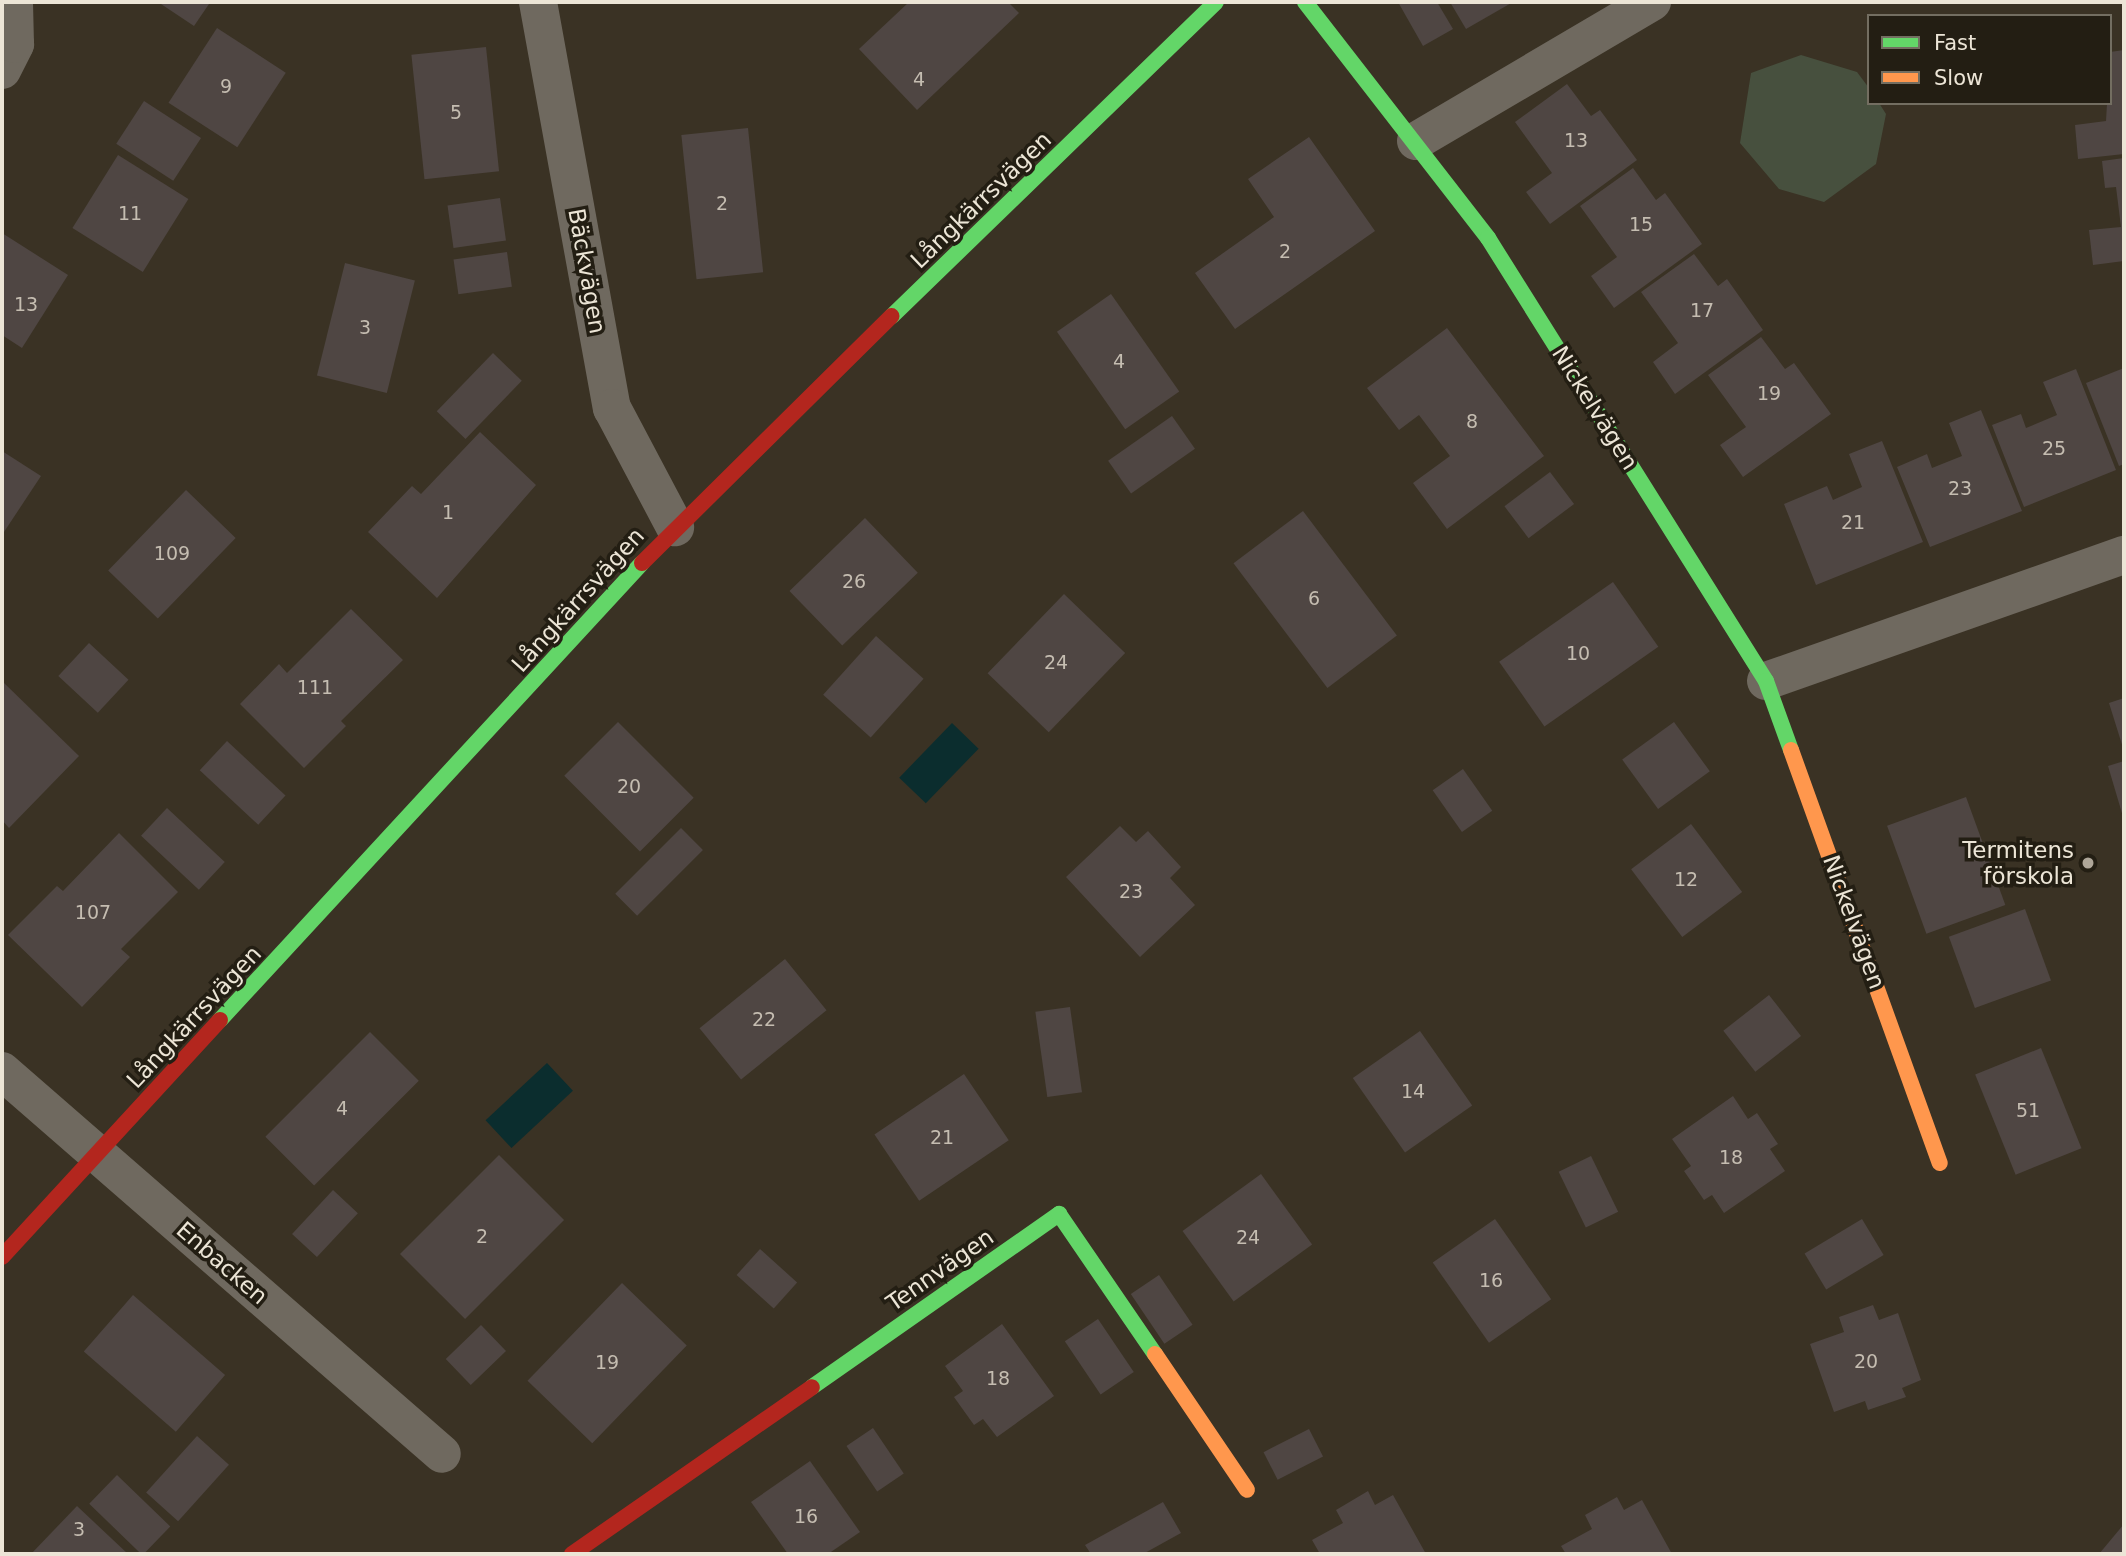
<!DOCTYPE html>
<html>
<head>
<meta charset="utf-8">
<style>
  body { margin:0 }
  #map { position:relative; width:2126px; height:1556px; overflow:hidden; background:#3a3224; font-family:"DejaVu Sans",sans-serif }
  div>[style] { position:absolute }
  .green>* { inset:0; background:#47503e }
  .water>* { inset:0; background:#0b2d2e; transform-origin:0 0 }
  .building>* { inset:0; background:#4f4643; transform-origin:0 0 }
  .street>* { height:38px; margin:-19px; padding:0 19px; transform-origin:19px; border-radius:19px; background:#6f695f }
  .fast>* { height:16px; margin:-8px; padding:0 8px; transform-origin:8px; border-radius:8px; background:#63d668 }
  .slow>* { height:16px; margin:-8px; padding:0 8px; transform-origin:8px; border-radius:8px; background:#ff974d }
  .jam>* { height:16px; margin:-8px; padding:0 8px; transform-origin:8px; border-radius:8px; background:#b3261e }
  .dots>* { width:19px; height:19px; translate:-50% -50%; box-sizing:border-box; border:4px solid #231e13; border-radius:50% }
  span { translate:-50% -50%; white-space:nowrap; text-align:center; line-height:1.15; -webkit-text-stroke:7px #231e13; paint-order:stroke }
  .number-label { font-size:19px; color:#c5bdb1 }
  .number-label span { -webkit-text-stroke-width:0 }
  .street-label { font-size:23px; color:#ece5d6 }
  .poi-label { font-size:23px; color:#ece5d6 }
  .right { translate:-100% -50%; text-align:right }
  .frame { position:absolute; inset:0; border:4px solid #ece5d6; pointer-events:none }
  .legend { position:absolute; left:1867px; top:14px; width:245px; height:91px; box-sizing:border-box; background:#231e13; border:2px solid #736e61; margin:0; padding:9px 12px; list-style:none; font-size:21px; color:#ece5d6 }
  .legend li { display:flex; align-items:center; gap:14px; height:35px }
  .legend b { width:35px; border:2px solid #736e61 }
</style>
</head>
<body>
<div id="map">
  <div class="green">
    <div style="clip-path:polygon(1801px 55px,1857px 72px,1869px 88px,1869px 103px,1879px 103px,1886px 114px,1876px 164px,1824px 202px,1779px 189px,1740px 143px,1751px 73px)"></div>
  </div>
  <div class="water">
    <div style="left:952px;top:723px;width:37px;height:76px;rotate:44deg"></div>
    <div style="left:547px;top:1063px;width:38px;height:84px;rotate:47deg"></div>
  </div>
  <div class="building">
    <div style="clip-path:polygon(158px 2px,205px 2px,209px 4px,194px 26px)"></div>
    <div style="clip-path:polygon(909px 2px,1008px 2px,1019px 13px,917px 110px,859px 49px)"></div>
    <div style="clip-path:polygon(1398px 2px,1437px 2px,1453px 29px,1423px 46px)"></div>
    <div style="clip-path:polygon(1450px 2px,1513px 2px,1466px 29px)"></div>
    <div style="left:217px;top:28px;width:82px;height:89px;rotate:33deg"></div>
    <div style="left:486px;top:47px;width:125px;height:75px;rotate:84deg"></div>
    <div style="clip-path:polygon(2124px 50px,2124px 154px,2078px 159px,2075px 125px,2106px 121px,2110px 52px)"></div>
    <div style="clip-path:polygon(1567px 84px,1591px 116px,1600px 110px,1637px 160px,1550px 224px,1526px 192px,1552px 173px,1515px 122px)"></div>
    <div style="left:144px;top:101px;width:68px;height:51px;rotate:33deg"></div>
    <div style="left:748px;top:128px;width:145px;height:67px;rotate:84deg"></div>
    <div style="clip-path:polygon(1309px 137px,1375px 231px,1235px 329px,1195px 273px,1274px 217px,1248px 179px)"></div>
    <div style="left:118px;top:155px;width:83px;height:86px;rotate:32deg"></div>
    <div style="clip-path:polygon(2124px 158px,2124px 261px,2093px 265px,2089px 230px,2121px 227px,2116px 187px,2105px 188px,2102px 161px)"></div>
    <div style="clip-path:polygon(1633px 168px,1656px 200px,1665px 193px,1702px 244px,1614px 308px,1591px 276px,1617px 257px,1580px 206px)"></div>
    <div style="left:500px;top:198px;width:43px;height:53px;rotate:82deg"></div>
    <div style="clip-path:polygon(2px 233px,68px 275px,22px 348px,2px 335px)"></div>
    <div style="left:507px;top:252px;width:35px;height:54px;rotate:82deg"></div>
    <div style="clip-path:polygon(1694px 254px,1718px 286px,1727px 279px,1763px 330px,1675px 394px,1653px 362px,1678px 343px,1641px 292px)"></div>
    <div style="left:345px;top:263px;width:72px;height:116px;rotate:14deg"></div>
    <div style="left:1111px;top:294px;width:119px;height:66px;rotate:55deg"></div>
    <div style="clip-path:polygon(1447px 328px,1544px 456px,1447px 529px,1413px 483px,1450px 456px,1419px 415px,1399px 430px,1367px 388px)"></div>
    <div style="clip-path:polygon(1761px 337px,1785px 369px,1794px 363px,1831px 414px,1743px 477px,1720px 445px,1746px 427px,1708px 375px)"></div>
    <div style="left:493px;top:353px;width:40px;height:81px;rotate:44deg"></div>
    <div style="clip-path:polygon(2124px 368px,2124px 464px,2119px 466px,2086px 383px)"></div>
    <div style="clip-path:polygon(2076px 369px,2116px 470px,2024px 507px,1992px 425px,2021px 414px,2026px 428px,2057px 415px,2043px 382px)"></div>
    <div style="clip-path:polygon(1981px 410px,2022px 511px,1930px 547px,1897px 467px,1927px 454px,1932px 468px,1962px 456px,1949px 423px)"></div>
    <div style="left:1172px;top:416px;width:40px;height:78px;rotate:55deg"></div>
    <div style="clip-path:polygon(480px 432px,536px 485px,437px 598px,368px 532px,412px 486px,421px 494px)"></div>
    <div style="clip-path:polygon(1882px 441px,1923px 542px,1816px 585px,1784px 504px,1827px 486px,1833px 500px,1862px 487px,1849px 454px)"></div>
    <div style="clip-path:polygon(2px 451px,41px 476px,2px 535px)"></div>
    <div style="left:1550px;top:472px;width:40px;height:57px;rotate:53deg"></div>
    <div style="left:186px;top:490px;width:69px;height:112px;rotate:44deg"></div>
    <div style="left:1303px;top:511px;width:156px;height:87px;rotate:53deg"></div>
    <div style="left:865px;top:518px;width:76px;height:105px;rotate:46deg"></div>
    <div style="left:1613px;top:582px;width:79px;height:139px;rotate:55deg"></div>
    <div style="left:1064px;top:594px;width:85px;height:110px;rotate:44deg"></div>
    <div style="clip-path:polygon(351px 609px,403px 660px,341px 721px,346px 726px,304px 768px,240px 704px,279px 664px,287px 673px)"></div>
    <div style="left:876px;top:636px;width:64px;height:79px;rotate:42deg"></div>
    <div style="left:89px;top:643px;width:54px;height:45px;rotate:43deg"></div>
    <div style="clip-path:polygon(2px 681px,79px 756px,9px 828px,2px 820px)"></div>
    <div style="clip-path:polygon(2124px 698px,2124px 751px,2109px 703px)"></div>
    <div style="left:618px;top:722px;width:107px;height:76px;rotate:45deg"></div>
    <div style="left:1674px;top:722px;width:61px;height:64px;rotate:54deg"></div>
    <div style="left:227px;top:741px;width:80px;height:40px;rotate:43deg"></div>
    <div style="clip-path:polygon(2124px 761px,2124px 820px,2108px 766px)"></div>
    <div style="left:1463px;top:769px;width:51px;height:37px;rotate:55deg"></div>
    <div style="left:1966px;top:797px;width:115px;height:84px;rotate:70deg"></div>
    <div style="left:167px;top:808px;width:79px;height:38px;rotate:43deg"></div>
    <div style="left:1691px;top:824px;width:85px;height:75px;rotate:53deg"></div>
    <div style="clip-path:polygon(1120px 826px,1136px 842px,1148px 831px,1181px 867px,1170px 878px,1195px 905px,1140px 957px,1066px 877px)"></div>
    <div style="left:681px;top:828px;width:31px;height:93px;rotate:45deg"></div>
    <div style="clip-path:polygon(119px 833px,178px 892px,121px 949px,130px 957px,82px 1007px,8px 935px,57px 886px,63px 891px)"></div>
    <div style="left:2025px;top:909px;width:76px;height:81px;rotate:70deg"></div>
    <div style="left:785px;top:959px;width:66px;height:110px;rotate:51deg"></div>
    <div style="left:1769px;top:995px;width:52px;height:58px;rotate:52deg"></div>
    <div style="left:1070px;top:1007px;width:86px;height:35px;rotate:82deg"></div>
    <div style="left:1420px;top:1031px;width:91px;height:82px;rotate:55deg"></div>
    <div style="left:370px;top:1032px;width:69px;height:148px;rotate:45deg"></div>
    <div style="left:2041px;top:1048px;width:108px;height:71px;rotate:68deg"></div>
    <div style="left:964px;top:1074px;width:80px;height:108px;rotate:56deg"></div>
    <div style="clip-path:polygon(1733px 1096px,1748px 1119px,1757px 1113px,1778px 1144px,1770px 1149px,1785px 1171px,1724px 1213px,1712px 1195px,1704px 1200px,1684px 1171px,1691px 1166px,1672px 1139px)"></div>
    <div style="left:499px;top:1155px;width:92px;height:140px;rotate:45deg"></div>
    <div style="left:1591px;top:1156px;width:62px;height:36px;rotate:64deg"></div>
    <div style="left:1261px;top:1174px;width:87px;height:97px;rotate:54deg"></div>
    <div style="left:333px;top:1190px;width:34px;height:60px;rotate:43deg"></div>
    <div style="left:1495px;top:1219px;width:98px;height:76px;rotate:55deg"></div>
    <div style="left:1862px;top:1219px;width:42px;height:67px;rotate:59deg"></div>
    <div style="left:760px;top:1249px;width:50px;height:35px;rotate:42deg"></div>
    <div style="left:1159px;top:1275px;width:60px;height:34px;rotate:56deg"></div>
    <div style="left:622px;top:1283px;width:90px;height:136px;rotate:44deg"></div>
    <div style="left:133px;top:1295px;width:122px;height:75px;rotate:41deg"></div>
    <div style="clip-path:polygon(1873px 1305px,1879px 1320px,1898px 1313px,1921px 1380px,1902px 1388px,1906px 1397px,1868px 1410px,1865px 1401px,1834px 1412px,1810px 1344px,1844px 1332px,1839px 1317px)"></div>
    <div style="left:1098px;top:1319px;width:64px;height:40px;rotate:56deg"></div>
    <div style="clip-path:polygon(1002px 1324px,1054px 1396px,997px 1437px,983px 1419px,974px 1425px,954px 1397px,963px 1391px,945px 1366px)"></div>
    <div style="left:481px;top:1325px;width:36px;height:49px;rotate:46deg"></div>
    <div style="left:873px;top:1428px;width:55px;height:32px;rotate:56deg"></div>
    <div style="left:1309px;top:1429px;width:31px;height:51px;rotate:63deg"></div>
    <div style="left:197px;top:1436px;width:43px;height:76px;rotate:42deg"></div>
    <div style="clip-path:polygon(810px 1461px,860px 1532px,828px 1554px,788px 1554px,751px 1502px)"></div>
    <div style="left:117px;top:1475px;width:74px;height:40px;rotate:44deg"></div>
    <div style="clip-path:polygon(1368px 1491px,1375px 1505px,1393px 1495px,1426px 1554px,1320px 1554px,1312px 1540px,1343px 1523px,1336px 1510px)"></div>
    <div style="clip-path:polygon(1617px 1497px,1624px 1510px,1642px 1500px,1672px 1554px,1566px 1554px,1561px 1546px,1592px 1529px,1585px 1515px)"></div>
    <div style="clip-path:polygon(1163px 1502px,1181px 1533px,1143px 1554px,1091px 1554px,1085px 1545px)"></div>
    <div style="clip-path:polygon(77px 1506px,128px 1554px,31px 1554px)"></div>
    <div style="clip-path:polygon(2124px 1524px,2124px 1554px,2099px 1554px)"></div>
  </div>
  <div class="street">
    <div style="left:538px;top:2px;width:413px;rotate:79.7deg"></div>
    <div style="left:612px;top:408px;width:135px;rotate:62.1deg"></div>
    <div style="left:2px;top:70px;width:29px;rotate:-63deg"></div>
    <div style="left:15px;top:44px;width:42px;rotate:-91.4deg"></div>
    <div style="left:1416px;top:141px;width:274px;rotate:-30.5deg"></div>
    <div style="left:1766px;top:681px;width:380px;rotate:-19.4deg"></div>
    <div style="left:2px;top:1071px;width:583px;rotate:41.04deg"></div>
  </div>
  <div class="fast">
    <div style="left:1305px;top:2px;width:299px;rotate:52.2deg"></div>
    <div style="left:1488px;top:238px;width:523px;rotate:57.89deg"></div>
    <div style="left:1766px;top:681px;width:73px;rotate:70.1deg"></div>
    <div style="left:892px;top:316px;width:451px;rotate:-44.1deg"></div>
    <div style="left:220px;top:1020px;width:622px;rotate:-47.28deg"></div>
    <div style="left:812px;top:1387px;width:302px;rotate:-35deg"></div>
    <div style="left:1059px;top:1214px;width:170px;rotate:55.6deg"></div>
  </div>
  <div class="slow">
    <div style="left:1791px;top:750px;width:439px;rotate:70.2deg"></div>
    <div style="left:1155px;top:1354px;width:164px;rotate:55.9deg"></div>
  </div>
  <div class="jam">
    <div style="left:642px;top:563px;width:351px;rotate:-44.7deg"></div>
    <div style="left:2px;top:1257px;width:322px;rotate:-47.4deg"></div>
    <div style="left:572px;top:1554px;width:292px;rotate:-34.8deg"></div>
  </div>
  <div class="dots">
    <div style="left:2088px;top:863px;background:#aea698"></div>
  </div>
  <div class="number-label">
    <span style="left:919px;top:80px">4</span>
    <span style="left:226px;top:87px">9</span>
    <span style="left:456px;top:113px">5</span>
    <span style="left:1576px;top:141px">13</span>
    <span style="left:722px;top:204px">2</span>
    <span style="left:130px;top:214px">11</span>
    <span style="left:1641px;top:225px">15</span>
    <span style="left:1285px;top:252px">2</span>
    <span style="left:26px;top:305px">13</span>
    <span style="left:1702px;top:311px">17</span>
    <span style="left:365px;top:328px">3</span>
    <span style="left:1119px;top:362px">4</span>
    <span style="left:1769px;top:394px">19</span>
    <span style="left:1472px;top:422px">8</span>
    <span style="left:2054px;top:449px">25</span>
    <span style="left:1960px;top:489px">23</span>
    <span style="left:448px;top:513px">1</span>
    <span style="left:1853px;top:523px">21</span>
    <span style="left:172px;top:554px">109</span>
    <span style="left:854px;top:582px">26</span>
    <span style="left:1314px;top:599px">6</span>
    <span style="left:1578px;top:654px">10</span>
    <span style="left:1056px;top:663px">24</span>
    <span style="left:315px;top:688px">111</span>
    <span style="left:629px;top:787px">20</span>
    <span style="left:1686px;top:880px">12</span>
    <span style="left:1131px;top:892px">23</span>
    <span style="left:93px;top:913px">107</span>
    <span style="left:764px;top:1020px">22</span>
    <span style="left:1413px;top:1092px">14</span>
    <span style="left:342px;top:1109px">4</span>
    <span style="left:2028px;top:1111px">51</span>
    <span style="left:942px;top:1138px">21</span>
    <span style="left:1731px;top:1158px">18</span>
    <span style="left:482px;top:1237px">2</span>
    <span style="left:1248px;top:1238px">24</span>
    <span style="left:1491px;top:1281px">16</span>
    <span style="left:1866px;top:1362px">20</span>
    <span style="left:607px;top:1363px">19</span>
    <span style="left:998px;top:1379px">18</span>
    <span style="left:806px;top:1517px">16</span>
    <span style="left:79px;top:1530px">3</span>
  </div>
  <div class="street-label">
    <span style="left:981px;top:200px;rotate:-44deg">Långkärrsvägen</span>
    <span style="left:587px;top:271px;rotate:80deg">Bäckvägen</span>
    <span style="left:1595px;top:408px;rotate:58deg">Nickelvägen</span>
    <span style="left:578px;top:600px;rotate:-48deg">Långkärrsvägen</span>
    <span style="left:1854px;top:922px;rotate:70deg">Nickelvägen</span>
    <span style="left:194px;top:1017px;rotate:-47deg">Långkärrsvägen</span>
    <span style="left:222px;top:1263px;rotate:41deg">Enbacken</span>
    <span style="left:940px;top:1270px;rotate:-35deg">Tennvägen</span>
  </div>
  <div class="poi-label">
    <span class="right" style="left:2074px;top:863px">Termitens<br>förskola</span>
  </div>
  <div class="frame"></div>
  <ul class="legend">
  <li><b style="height:9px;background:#63d668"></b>Fast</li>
  <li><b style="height:9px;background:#ff974d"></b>Slow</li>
  </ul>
</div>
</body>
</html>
